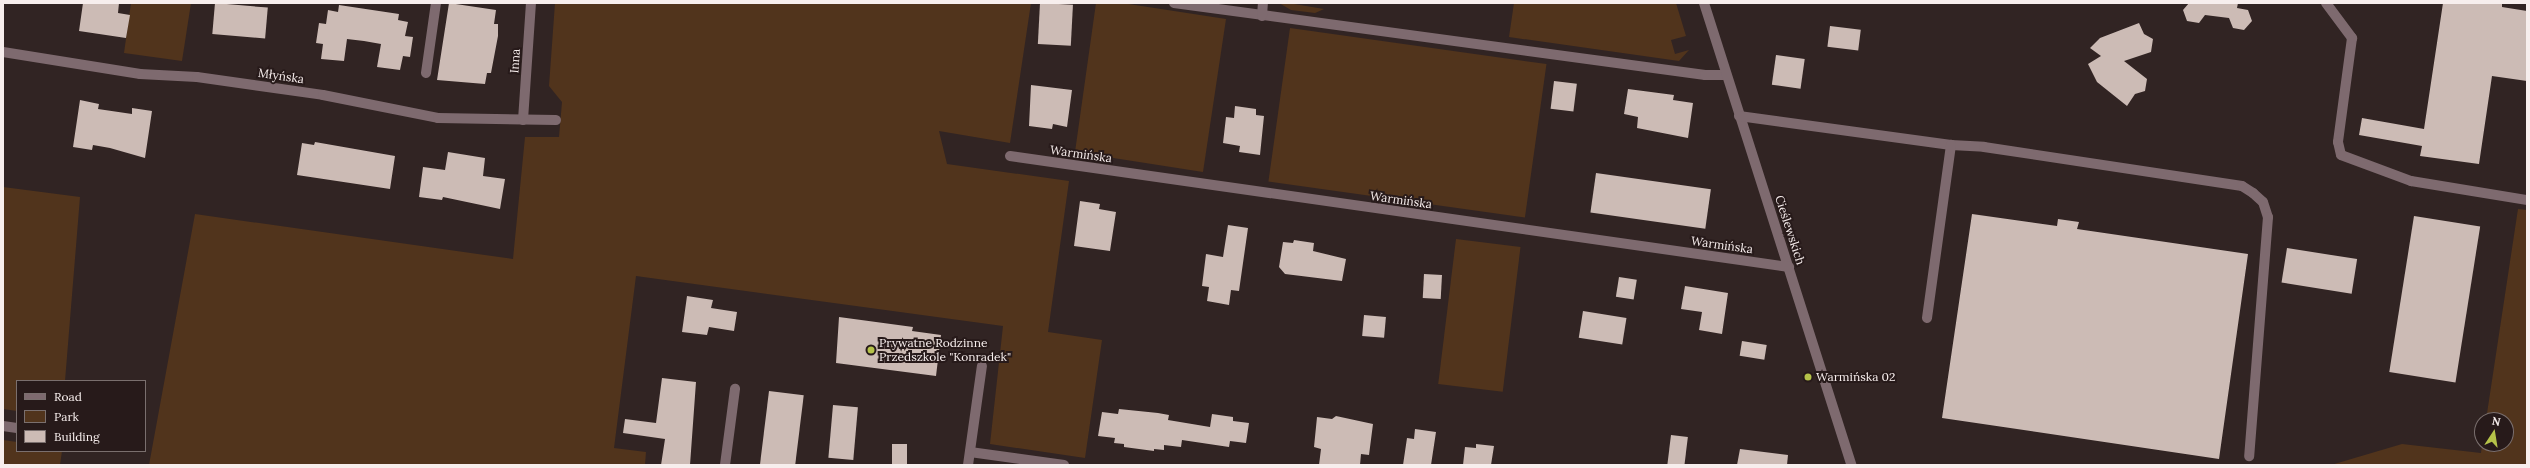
<!DOCTYPE html>
<html>
<head>
<meta charset="utf-8">
<style>
  body { margin:0 }
  #map { position:relative; width:2530px; height:468px; overflow:hidden; background:#312423; font-family:Lora,serif }
  div>[style] { position:absolute }
  .green>* { inset:0; background:#51341c; transform-origin:0 0 }
  .building>* { inset:0; background:#ccbbb5; transform-origin:0 0 }
  .minor>* { height:10px; margin:-5px; padding:0 5px; transform-origin:5px; border-radius:5px; background:#7e6a6f }
  .dots>* { width:11px; height:11px; translate:-50% -50%; box-sizing:border-box; border:2px solid #271a1a; border-radius:50% }
  span { translate:-50% -50%; white-space:nowrap; text-align:center; line-height:1.15; -webkit-text-stroke:4px #271a1a; paint-order:stroke }
  .street-label { font-size:12px; color:#f7eeed }
  .poi-label { font-size:12px; color:#f7eeed }
  .left { translate:0 -50%; text-align:left }
  .frame { position:absolute; inset:0; border:4px solid #f7eeed; pointer-events:none }
  .legend { position:absolute; left:16px; top:380px; width:130px; height:72px; box-sizing:border-box; background:#271a1a; border:1px solid #7a6f6e; margin:0; padding:5px 7px; list-style:none; font-size:12px; color:#f7eeed }
  .legend li { display:flex; align-items:center; gap:8px; height:20px }
  .legend b { width:20px; border:1px solid #7a6f6e }
  .north { position:absolute; left:2474px; top:412px; width:40px; height:40px; box-sizing:border-box; background:#271a1a; border:1px solid #7a6f6e; border-radius:50%; rotate:12deg; font-size:11px; font-weight:700; line-height:16px; text-align:center; color:#f7eeed }
  .north::after { content:''; display:block; margin:auto; width:14px; height:18px; background:#b5c249; clip-path:polygon(50% 0,100% 100%,50% 72%,0 100%) }
</style>
</head>
<body>
<div id="map">
  <div class="green">
    <div style="clip-path:polygon(131px 3px,191px 3px,182px 61px,124px 53px)"></div>
    <div style="clip-path:polygon(555px 3px,1031px 3px,1010px 143px,939px 131px,947px 164px,1069px 181px,1048px 332px,1102px 340px,1085px 458px,990px 444px,1003px 326px,636px 276px,614px 448px,646px 452px,645px 465px,149px 465px,195px 214px,513px 259px,525px 137px,559px 137px,562px 102px,549px 86px)"></div>
    <div style="clip-path:polygon(1096px 3px,1122px 3px,1226px 19px,1203px 172px,1075px 152px)"></div>
    <div style="clip-path:polygon(1279px 3px,1288px 3px,1324px 9px,1315px 13px,1291px 10px)"></div>
    <div style="clip-path:polygon(1514px 3px,1676px 3px,1686px 36px,1671px 40px,1675px 54px,1689px 50px,1679px 61px,1509px 37px)"></div>
    <div style="left:1290px;top:28px;width:259px;height:155px;rotate:8deg"></div>
    <div style="clip-path:polygon(3px 187px,80px 197px,65px 381px,17px 381px,17px 411px,3px 409px)"></div>
    <div style="clip-path:polygon(2518px 209px,2527px 210px,2527px 465px,2331px 465px,2402px 444px,2481px 453px,2482px 444px,2506px 444px,2506px 420px,2486px 420px)"></div>
    <div style="left:1456px;top:239px;width:65px;height:146px;rotate:7deg"></div>
    <div style="clip-path:polygon(3px 440px,17px 442px,17px 451px,62px 451px,60px 465px,3px 465px)"></div>
  </div>
  <div class="building">
    <div style="clip-path:polygon(83px 3px,119px 3px,118px 13px,130px 15px,126px 38px,79px 31px)"></div>
    <div style="left:215px;top:3px;width:53px;height:31px;rotate:5deg"></div>
    <div style="clip-path:polygon(449px 3px,496px 10px,494px 24px,498px 24px,498px 36px,491px 73px,487px 73px,485px 84px,437px 80px)"></div>
    <div style="left:1040px;top:3px;width:33px;height:41px;rotate:3deg"></div>
    <div style="clip-path:polygon(2189px 3px,2238px 3px,2237px 8px,2248px 10px,2252px 21px,2244px 30px,2233px 28px,2229px 18px,2205px 15px,2199px 23px,2187px 21px,2183px 10px)"></div>
    <div style="clip-path:polygon(2443px 3px,2502px 3px,2502px 7px,2527px 11px,2527px 81px,2492px 76px,2479px 164px,2420px 156px,2422px 146px,2359px 135px,2362px 118px,2424px 129px)"></div>
    <div style="clip-path:polygon(339px 5px,399px 14px,398px 20px,408px 22px,405px 36px,413px 37px,410px 57px,403px 56px,400px 70px,377px 67px,381px 44px,364px 41px,347px 39px,344px 61px,321px 59px,323px 44px,316px 43px,319px 23px,326px 24px,328px 10px,338px 12px)"></div>
    <div style="clip-path:polygon(2139px 23px,2144px 34px,2153px 39px,2151px 52px,2124px 61px,2147px 79px,2145px 91px,2135px 94px,2127px 106px,2097px 82px,2088px 64px,2101px 56px,2090px 48px,2100px 38px)"></div>
    <div style="left:1830px;top:26px;width:31px;height:21px;rotate:7deg"></div>
    <div style="left:1776px;top:55px;width:29px;height:30px;rotate:8deg"></div>
    <div style="left:1554px;top:81px;width:23px;height:28px;rotate:7deg"></div>
    <div style="clip-path:polygon(1031px 85px,1072px 90px,1067px 127px,1053px 124px,1052px 129px,1029px 126px)"></div>
    <div style="clip-path:polygon(1628px 89px,1674px 95px,1673px 100px,1693px 103px,1688px 138px,1637px 128px,1638px 117px,1624px 114px)"></div>
    <div style="clip-path:polygon(80px 100px,99px 104px,98px 109px,132px 114px,132px 108px,152px 111px,145px 158px,110px 148px,93px 145px,92px 150px,73px 147px)"></div>
    <div style="clip-path:polygon(1235px 106px,1256px 109px,1256px 115px,1264px 116px,1260px 155px,1239px 152px,1240px 146px,1223px 143px,1226px 117px,1234px 118px)"></div>
    <div style="clip-path:polygon(315px 142px,395px 156px,390px 189px,297px 175px,302px 143px,314px 145px)"></div>
    <div style="clip-path:polygon(448px 152px,485px 158px,483px 176px,505px 179px,500px 209px,443px 197px,442px 200px,419px 197px,423px 167px,445px 170px)"></div>
    <div style="left:1596px;top:173px;width:116px;height:40px;rotate:8deg"></div>
    <div style="clip-path:polygon(1080px 201px,1100px 204px,1099px 209px,1116px 212px,1110px 251px,1074px 246px)"></div>
    <div style="clip-path:polygon(1972px 214px,2057px 226px,2058px 219px,2079px 222px,2077px 229px,2248px 254px,2219px 459px,1942px 418px)"></div>
    <div style="left:2414px;top:216px;width:67px;height:158px;rotate:9deg"></div>
    <div style="clip-path:polygon(1228px 225px,1248px 228px,1239px 291px,1231px 290px,1229px 305px,1207px 301px,1209px 287px,1202px 286px,1206px 254px,1223px 257px)"></div>
    <div style="clip-path:polygon(1294px 240px,1314px 243px,1313px 251px,1346px 259px,1342px 281px,1285px 274px,1279px 267px,1283px 242px,1293px 243px)"></div>
    <div style="left:2287px;top:248px;width:71px;height:35px;rotate:9deg"></div>
    <div style="left:1424px;top:274px;width:18px;height:24px;rotate:3deg"></div>
    <div style="left:1619px;top:277px;width:18px;height:20px;rotate:9deg"></div>
    <div style="clip-path:polygon(1685px 286px,1728px 293px,1722px 334px,1699px 330px,1702px 312px,1681px 309px)"></div>
    <div style="clip-path:polygon(687px 296px,713px 300px,711px 308px,737px 312px,734px 331px,709px 327px,707px 335px,682px 332px)"></div>
    <div style="left:1583px;top:311px;width:44px;height:27px;rotate:9deg"></div>
    <div style="left:1364px;top:315px;width:22px;height:21px;rotate:5deg"></div>
    <div style="clip-path:polygon(839px 317px,913px 327px,912px 331px,941px 335px,936px 376px,836px 363px)"></div>
    <div style="left:1742px;top:341px;width:25px;height:15px;rotate:9deg"></div>
    <div style="clip-path:polygon(662px 378px,696px 382px,690px 465px,661px 465px,665px 439px,623px 433px,625px 419px,656px 423px)"></div>
    <div style="left:769px;top:391px;width:35px;height:75px;rotate:7deg"></div>
    <div style="left:833px;top:405px;width:25px;height:53px;rotate:5deg"></div>
    <div style="clip-path:polygon(1119px 409px,1158px 413px,1169px 415px,1168px 420px,1210px 427px,1212px 414px,1233px 417px,1233px 421px,1249px 423px,1246px 443px,1230px 441px,1229px 447px,1182px 440px,1181px 447px,1164px 445px,1164px 450px,1154px 449px,1154px 451px,1124px 447px,1124px 444px,1114px 443px,1115px 438px,1098px 436px,1102px 412px,1118px 414px)"></div>
    <div style="clip-path:polygon(1336px 416px,1373px 424px,1369px 455px,1361px 454px,1360px 465px,1319px 465px,1321px 449px,1314px 447px,1317px 417px,1332px 419px)"></div>
    <div style="clip-path:polygon(1415px 429px,1436px 432px,1431px 465px,1403px 465px,1407px 438px,1414px 439px)"></div>
    <div style="left:1671px;top:435px;width:17px;height:30px;rotate:7deg"></div>
    <div style="left:892px;top:444px;width:15px;height:21px"></div>
    <div style="clip-path:polygon(1476px 444px,1494px 446px,1491px 465px,1463px 465px,1465px 447px,1476px 448px)"></div>
    <div style="clip-path:polygon(1740px 449px,1788px 455px,1787px 465px,1737px 465px)"></div>
  </div>
  <div class="minor">
    <div style="left:1174px;top:3px;width:536px;rotate:7.72deg"></div>
    <div style="left:1705px;top:75px;width:21px"></div>
    <div style="left:1704px;top:3px;width:485px;rotate:72.3deg"></div>
    <div style="left:2326px;top:3px;width:44px;rotate:53.4deg"></div>
    <div style="left:2352px;top:38px;width:105px;rotate:97.7deg"></div>
    <div style="left:2338px;top:142px;width:13px;rotate:77deg"></div>
    <div style="left:2341px;top:155px;width:75px;rotate:20.4deg"></div>
    <div style="left:2411px;top:181px;width:118px;rotate:9.3deg"></div>
    <div style="left:1262px;top:16px;width:13px;rotate:-86deg"></div>
    <div style="left:3px;top:52px;width:139px;rotate:9.1deg"></div>
    <div style="left:140px;top:74px;width:57px;rotate:3deg"></div>
    <div style="left:197px;top:77px;width:127px;rotate:8.1deg"></div>
    <div style="left:323px;top:95px;width:117px;rotate:11.3deg"></div>
    <div style="left:438px;top:118px;width:118px;rotate:1deg"></div>
    <div style="left:426px;top:73px;width:71px;rotate:-81.9deg"></div>
    <div style="left:1739px;top:116px;width:214px;rotate:7.8deg"></div>
    <div style="left:1951px;top:145px;width:33px;rotate:3deg"></div>
    <div style="left:1984px;top:147px;width:261px;rotate:8.6deg"></div>
    <div style="left:2242px;top:186px;width:13px;rotate:32deg"></div>
    <div style="left:2253px;top:193px;width:13px;rotate:42deg"></div>
    <div style="left:2263px;top:202px;width:16px;rotate:72deg"></div>
    <div style="left:2268px;top:217px;width:240px;rotate:94.5deg"></div>
    <div style="left:523px;top:120px;width:117px;rotate:-86.1deg"></div>
    <div style="left:1010px;top:156px;width:787px;rotate:8.11deg"></div>
    <div style="left:1927px;top:318px;width:175px;rotate:-82.1deg"></div>
    <div style="left:3px;top:426px;width:14px;rotate:8deg"></div>
    <div style="left:970px;top:452px;width:95px;rotate:7.9deg"></div>
    <div style="left:725px;top:465px;width:77px;rotate:-82.5deg"></div>
    <div style="left:968px;top:465px;width:100px;rotate:-82deg"></div>
  </div>
  <div class="dots">
    <div style="left:871px;top:350px;background:#b5c249"></div>
    <div style="left:1808px;top:377px;background:#b5c249"></div>
  </div>
  <div class="street-label">
    <span style="left:515px;top:61px;rotate:-86deg">Inna</span>
    <span style="left:281px;top:76px;rotate:8deg">Młyńska</span>
    <span style="left:1081px;top:154px;rotate:8deg">Warmińska</span>
    <span style="left:1401px;top:200px;rotate:8deg">Warmińska</span>
    <span style="left:1790px;top:230px;rotate:72deg">Cieślewskich</span>
    <span style="left:1722px;top:245px;rotate:8deg">Warmińska</span>
  </div>
  <div class="poi-label">
    <span class="left" style="left:879px;top:350px">Prywatne Rodzinne<br>Przedszkole "Konradek"</span>
    <span class="left" style="left:1816px;top:377px">Warmińska 02</span>
  </div>
  <div class="frame"></div>
  <ul class="legend">
  <li><b style="height:5px;background:#7e6a6f"></b>Road</li>
  <li><b style="height:11px;background:#51341c"></b>Park</li>
  <li><b style="height:11px;background:#ccbbb5"></b>Building</li>
  </ul>
  <div class="north">N</div>
</div>
</body>
</html>
